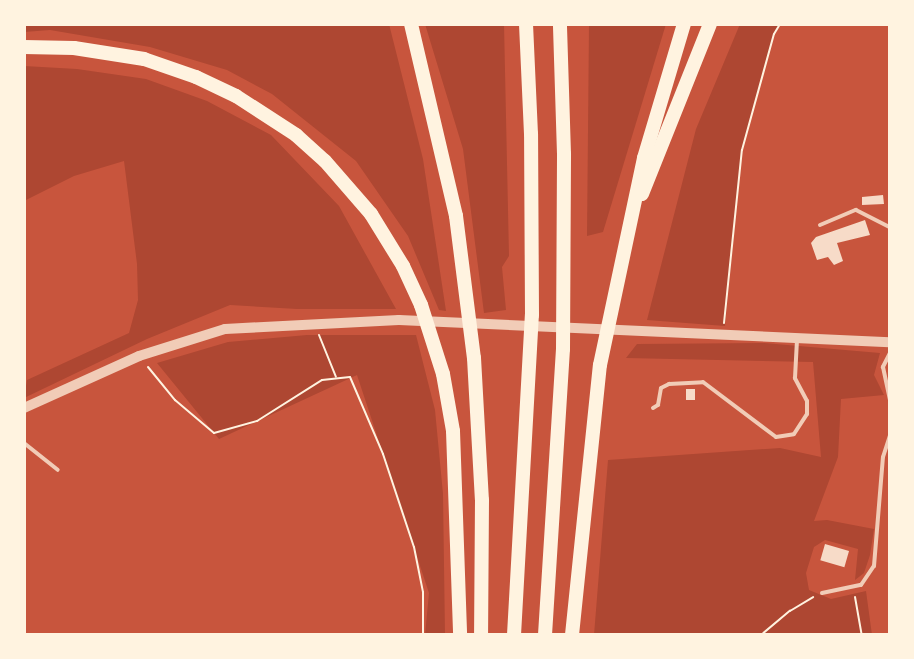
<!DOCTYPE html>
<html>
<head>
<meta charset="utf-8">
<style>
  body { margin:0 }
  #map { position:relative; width:914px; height:659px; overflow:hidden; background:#c8553d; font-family:Quicksand,sans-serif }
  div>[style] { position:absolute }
  .green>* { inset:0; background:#ae4732 }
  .building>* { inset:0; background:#f7dbc8; transform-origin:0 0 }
  .path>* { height:2px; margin:-1px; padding:0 1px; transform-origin:1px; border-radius:1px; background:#fff3e0 }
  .service>* { height:4px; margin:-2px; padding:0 2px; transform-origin:2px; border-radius:2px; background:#f1ccb7 }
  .tertiary>* { height:10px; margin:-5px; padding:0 5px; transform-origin:5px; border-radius:5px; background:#f1ccb7 }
  .motorway>* { height:14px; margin:-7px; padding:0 7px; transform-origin:7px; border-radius:7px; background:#fff3e0 }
  span { translate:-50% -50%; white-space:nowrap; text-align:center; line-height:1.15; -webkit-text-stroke:8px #fff3e0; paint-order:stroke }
  .frame { position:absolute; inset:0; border:26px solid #fff3e0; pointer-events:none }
</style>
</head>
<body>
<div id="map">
  <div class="green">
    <div style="clip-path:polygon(24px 24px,389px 24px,423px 159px,446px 311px,439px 310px,408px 236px,356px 161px,272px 94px,227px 70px,150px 47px,50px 30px,24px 32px)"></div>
    <div style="clip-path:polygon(425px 24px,504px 24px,509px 256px,502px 267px,506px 310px,484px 313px,463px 149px)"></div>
    <div style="clip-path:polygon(589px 24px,666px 24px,603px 232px,587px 236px)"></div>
    <div style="clip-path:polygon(740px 24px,780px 24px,774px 34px,742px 150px,725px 326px,647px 320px,696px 129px)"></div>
    <div style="clip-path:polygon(24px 66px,77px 69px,146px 79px,207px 101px,271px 135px,339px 206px,396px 309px,297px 309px,230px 305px,147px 339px,24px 398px,27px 380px,129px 333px,138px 300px,137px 264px,124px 161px,74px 176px,24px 201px)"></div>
    <div style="clip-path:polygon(307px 335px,416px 335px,435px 410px,443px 494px,445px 635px,425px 635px,429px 593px,357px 375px,219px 439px,157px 363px,228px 342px)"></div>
    <div style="clip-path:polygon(764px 343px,880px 353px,874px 375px,884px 395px,841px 399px,838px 457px,814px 521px,827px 520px,874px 529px,870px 555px,864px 573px,855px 580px,858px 549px,825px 540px,814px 547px,806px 573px,809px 590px,831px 599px,866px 591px,872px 635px,594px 635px,608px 460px,780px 448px,821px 457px,813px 362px,626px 358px,637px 344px)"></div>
  </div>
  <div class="building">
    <div style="clip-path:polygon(883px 195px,884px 204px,862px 205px,862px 197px)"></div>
    <div style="clip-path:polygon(865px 220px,870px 235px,837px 243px,843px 261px,834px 265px,828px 257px,817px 260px,811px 243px,816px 237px)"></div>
    <div style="left:686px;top:389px;width:9px;height:11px"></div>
    <div style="left:825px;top:544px;width:25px;height:17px;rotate:16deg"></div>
  </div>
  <div class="path">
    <div style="left:724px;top:323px;width:174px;rotate:-84.1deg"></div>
    <div style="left:742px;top:150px;width:120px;rotate:-74.6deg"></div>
    <div style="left:774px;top:34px;width:12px;rotate:-59deg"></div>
    <div style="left:319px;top:335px;width:45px;rotate:68deg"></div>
    <div style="left:148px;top:367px;width:43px;rotate:50.7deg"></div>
    <div style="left:175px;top:400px;width:51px;rotate:40.2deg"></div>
    <div style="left:214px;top:433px;width:45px;rotate:-15.6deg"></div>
    <div style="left:257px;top:421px;width:77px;rotate:-32.2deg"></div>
    <div style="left:322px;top:380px;width:28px;rotate:-6deg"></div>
    <div style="left:350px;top:377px;width:84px;rotate:66.8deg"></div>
    <div style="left:383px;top:454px;width:98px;rotate:71.6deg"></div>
    <div style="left:414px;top:547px;width:46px;rotate:78.7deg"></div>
    <div style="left:423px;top:592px;width:43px;rotate:90deg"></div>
    <div style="left:855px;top:597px;width:39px;rotate:80deg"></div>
    <div style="left:761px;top:635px;width:38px;rotate:-40deg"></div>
    <div style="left:790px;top:611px;width:27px;rotate:-31deg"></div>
  </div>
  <div class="service">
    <div style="left:820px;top:225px;width:39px;rotate:-23deg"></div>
    <div style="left:856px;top:210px;width:38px;rotate:27deg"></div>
    <div style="left:890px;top:353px;width:16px;rotate:117deg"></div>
    <div style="left:883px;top:367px;width:34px;rotate:78deg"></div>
    <div style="left:653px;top:408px;width:6px;rotate:-31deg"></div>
    <div style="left:658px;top:405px;width:17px;rotate:-80deg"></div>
    <div style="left:661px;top:388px;width:9px;rotate:-27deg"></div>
    <div style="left:669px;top:384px;width:34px;rotate:-3deg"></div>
    <div style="left:703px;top:382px;width:91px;rotate:37deg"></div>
    <div style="left:776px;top:437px;width:18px;rotate:-9deg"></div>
    <div style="left:794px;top:434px;width:24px;rotate:-57deg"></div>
    <div style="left:807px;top:414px;width:13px;rotate:-90deg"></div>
    <div style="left:807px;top:401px;width:26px;rotate:-118deg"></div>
    <div style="left:795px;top:378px;width:38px;rotate:-87deg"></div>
    <div style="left:24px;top:443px;width:43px;rotate:38.5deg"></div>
    <div style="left:822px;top:593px;width:40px;rotate:-12deg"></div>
    <div style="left:861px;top:585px;width:23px;rotate:-56deg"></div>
    <div style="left:874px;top:566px;width:109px;rotate:-85.3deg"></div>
    <div style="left:883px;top:457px;width:23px;rotate:-72deg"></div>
  </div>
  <div class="tertiary">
    <div style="left:24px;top:408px;width:126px;rotate:-24.3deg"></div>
    <div style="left:139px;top:356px;width:90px;rotate:-17.4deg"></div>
    <div style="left:225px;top:329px;width:174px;rotate:-3deg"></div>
    <div style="left:399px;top:320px;width:491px;rotate:2.6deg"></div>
  </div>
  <div class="motorway">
    <div style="left:411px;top:24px;width:197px;rotate:76.8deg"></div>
    <div style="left:456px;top:216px;width:143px;rotate:82.8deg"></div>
    <div style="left:474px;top:358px;width:142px;rotate:86.8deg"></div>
    <div style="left:482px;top:500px;width:135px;rotate:90.4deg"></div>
    <div style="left:24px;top:47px;width:50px;rotate:1.1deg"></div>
    <div style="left:74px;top:48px;width:71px;rotate:8.9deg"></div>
    <div style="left:144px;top:59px;width:55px;rotate:19.1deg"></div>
    <div style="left:196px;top:77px;width:44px;rotate:25.4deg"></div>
    <div style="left:236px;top:96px;width:72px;rotate:33deg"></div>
    <div style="left:296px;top:135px;width:39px;rotate:42deg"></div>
    <div style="left:325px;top:161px;width:70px;rotate:49deg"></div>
    <div style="left:371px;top:214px;width:61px;rotate:58.4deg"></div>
    <div style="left:403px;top:266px;width:43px;rotate:65.2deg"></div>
    <div style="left:421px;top:305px;width:72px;rotate:72.3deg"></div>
    <div style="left:443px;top:374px;width:58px;rotate:80deg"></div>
    <div style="left:453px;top:431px;width:204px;rotate:88deg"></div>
    <div style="left:642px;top:194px;width:183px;rotate:-68.2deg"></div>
    <div style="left:514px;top:635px;width:321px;rotate:-86.8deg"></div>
    <div style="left:532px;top:315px;width:181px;rotate:-90.3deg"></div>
    <div style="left:531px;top:134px;width:110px;rotate:-92.6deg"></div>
    <div style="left:545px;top:635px;width:287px;rotate:-86.4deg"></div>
    <div style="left:563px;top:349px;width:195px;rotate:-89.7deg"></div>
    <div style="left:564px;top:154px;width:130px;rotate:-91.8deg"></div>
    <div style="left:572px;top:635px;width:271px;rotate:-84.1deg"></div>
    <div style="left:600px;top:365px;width:212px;rotate:-78deg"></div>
    <div style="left:644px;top:158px;width:140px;rotate:-73.4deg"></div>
  </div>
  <div class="frame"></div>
</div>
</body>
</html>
